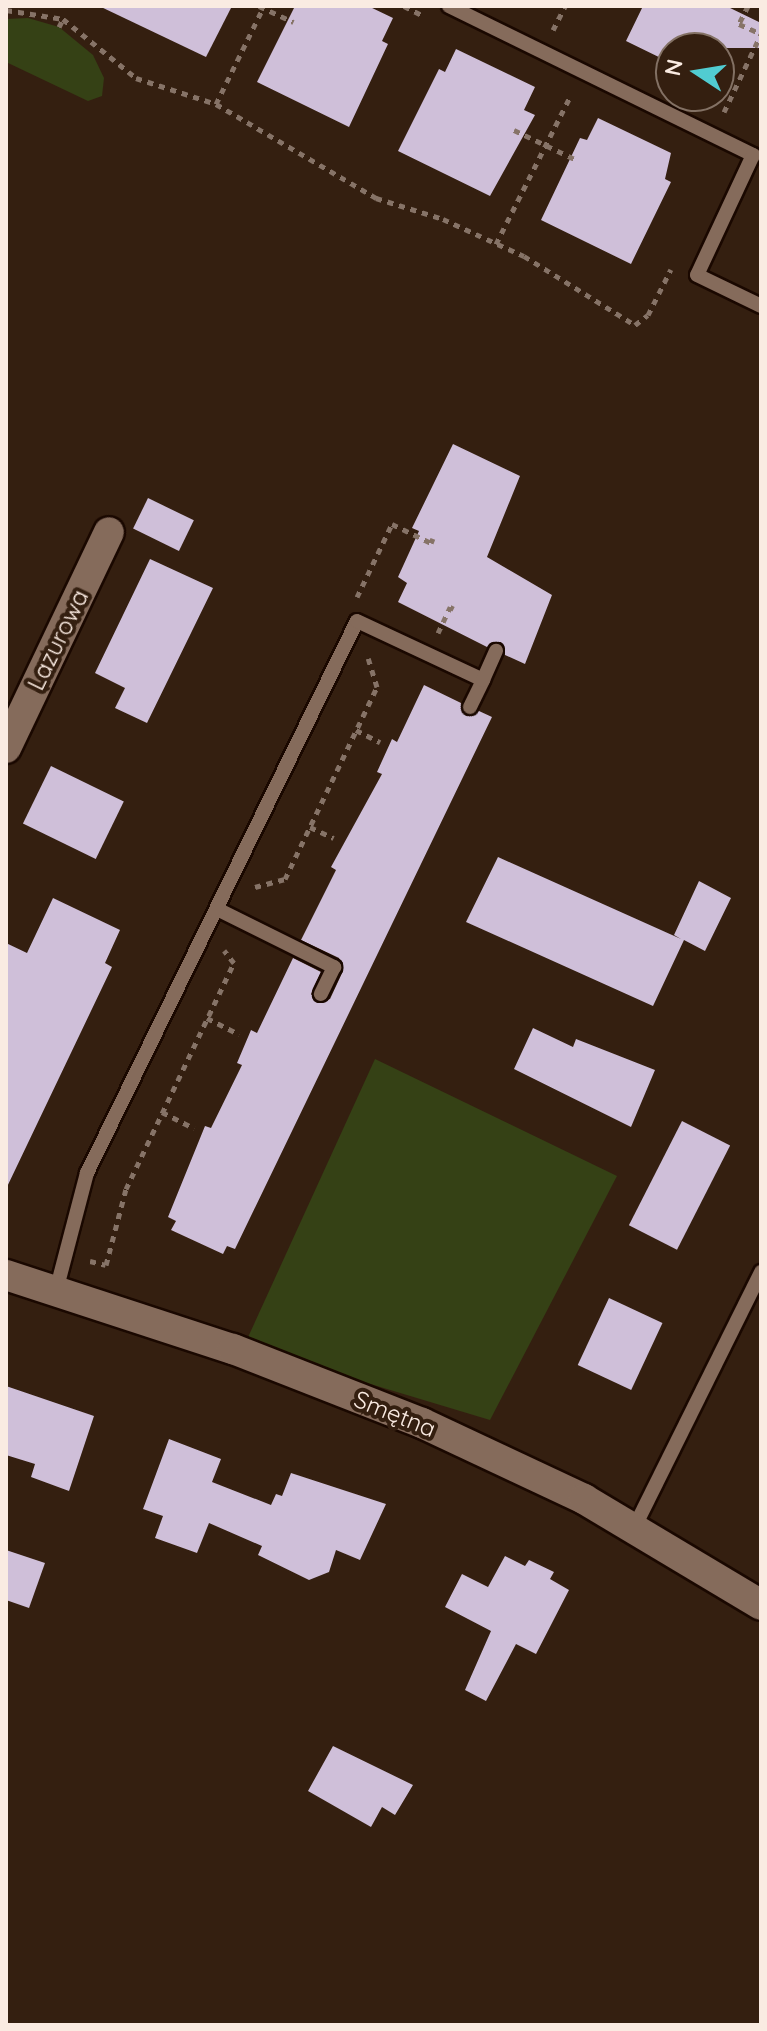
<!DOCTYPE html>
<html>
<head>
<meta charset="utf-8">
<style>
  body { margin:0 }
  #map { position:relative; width:767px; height:2031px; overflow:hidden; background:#341f10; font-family:Quicksand,sans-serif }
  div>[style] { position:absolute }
  .green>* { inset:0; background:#354115 }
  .building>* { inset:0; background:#cfbfd9; transform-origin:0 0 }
  .path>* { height:5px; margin-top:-2.5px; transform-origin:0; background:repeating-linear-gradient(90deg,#867367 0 6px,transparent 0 12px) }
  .roads { filter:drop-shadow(2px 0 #1a0800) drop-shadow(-2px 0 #1a0800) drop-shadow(0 2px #1a0800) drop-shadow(0 -2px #1a0800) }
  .service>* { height:14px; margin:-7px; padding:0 7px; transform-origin:7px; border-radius:7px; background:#856b5b }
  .minor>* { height:30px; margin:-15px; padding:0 15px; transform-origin:15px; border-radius:15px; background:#856b5b }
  span { translate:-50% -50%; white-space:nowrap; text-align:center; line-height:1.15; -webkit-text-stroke:8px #341f10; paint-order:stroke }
  .street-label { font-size:24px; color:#faebe2 }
  .frame { position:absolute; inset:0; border:8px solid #faebe2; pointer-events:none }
  .north { position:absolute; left:655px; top:32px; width:80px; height:80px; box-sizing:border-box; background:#341f10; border:2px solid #837164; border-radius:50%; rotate:282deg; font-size:22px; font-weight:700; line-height:32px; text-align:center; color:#faebe2 }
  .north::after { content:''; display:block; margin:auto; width:28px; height:36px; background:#51ccd1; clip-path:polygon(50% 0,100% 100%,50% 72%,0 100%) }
</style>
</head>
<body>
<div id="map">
  <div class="green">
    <div style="clip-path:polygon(28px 18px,59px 27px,93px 55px,104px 78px,102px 96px,88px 101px,6px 62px,6px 19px)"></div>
    <div style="clip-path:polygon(375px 1059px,617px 1176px,490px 1420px,244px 1346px)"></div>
  </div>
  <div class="building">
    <div style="clip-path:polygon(99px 6px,232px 6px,206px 57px)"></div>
    <div style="clip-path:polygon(295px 6px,368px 6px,393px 18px,382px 41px,388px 44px,349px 127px,257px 82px)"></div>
    <div style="clip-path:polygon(643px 6px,726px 6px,761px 23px,761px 48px,671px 48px,671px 63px,626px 41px)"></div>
    <div style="clip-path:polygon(456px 49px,535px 87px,524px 110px,535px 115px,490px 196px,398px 151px,439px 69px,445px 72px)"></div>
    <div style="clip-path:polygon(598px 118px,671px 153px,665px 179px,671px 182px,631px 264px,541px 220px,580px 138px,587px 140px)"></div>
    <div style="clip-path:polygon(453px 444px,520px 476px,487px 557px,552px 595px,525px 664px,505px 655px,501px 642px,487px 647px,398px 602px,407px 583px,398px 577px,419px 531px,412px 528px)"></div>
    <div style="left:148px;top:498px;width:51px;height:34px;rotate:26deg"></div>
    <div style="clip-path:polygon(150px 559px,213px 588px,147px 723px,115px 708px,125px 688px,95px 673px)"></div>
    <div style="clip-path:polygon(424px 685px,461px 703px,466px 716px,479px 711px,492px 717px,235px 1249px,227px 1246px,223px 1254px,171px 1230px,176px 1221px,168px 1217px,205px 1126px,211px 1128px,242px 1065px,237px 1063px,251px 1030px,257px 1033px,293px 958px,321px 972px,311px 994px,317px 1003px,330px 999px,343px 971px,339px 958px,301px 940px,336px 870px,331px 867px,382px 774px,377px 772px,392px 739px,397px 742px)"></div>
    <div style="left:51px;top:766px;width:81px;height:64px;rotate:26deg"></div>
    <div style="clip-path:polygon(498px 857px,681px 939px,674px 935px,699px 881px,731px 898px,705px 951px,684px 940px,653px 1006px,466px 922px)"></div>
    <div style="clip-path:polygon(53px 898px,120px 930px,105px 963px,112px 967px,6px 1189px,6px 943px,27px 953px)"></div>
    <div style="clip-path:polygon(533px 1028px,573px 1047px,576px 1039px,655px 1070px,631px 1127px,514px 1069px)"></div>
    <div style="left:682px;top:1121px;width:54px;height:117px;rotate:27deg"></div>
    <div style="left:609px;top:1298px;width:59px;height:74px;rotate:25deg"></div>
    <div style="clip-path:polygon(6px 1386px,94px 1416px,69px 1491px,31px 1477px,35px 1464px,6px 1455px)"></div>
    <div style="clip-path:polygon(169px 1439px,221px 1459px,212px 1482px,271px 1505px,276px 1494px,282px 1496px,291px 1473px,386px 1504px,360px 1560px,336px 1550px,329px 1572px,309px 1580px,258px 1555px,262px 1546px,209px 1523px,197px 1553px,155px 1538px,163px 1516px,143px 1509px)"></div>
    <div style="clip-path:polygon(6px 1550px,45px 1563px,29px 1608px,6px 1600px)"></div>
    <div style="clip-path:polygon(505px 1556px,525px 1566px,529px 1560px,554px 1572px,550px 1579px,569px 1590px,536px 1654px,516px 1644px,486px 1701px,465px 1690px,491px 1631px,445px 1607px,462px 1574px,488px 1587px)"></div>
    <div style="clip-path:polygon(333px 1746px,413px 1785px,395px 1815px,382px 1807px,371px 1827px,308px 1791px)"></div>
  </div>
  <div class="path">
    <div style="left:259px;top:6px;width:38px;rotate:25deg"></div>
    <div style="left:404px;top:6px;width:22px;rotate:27deg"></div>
    <div style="left:748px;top:6px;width:20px;rotate:117deg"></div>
    <div style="left:739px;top:24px;width:24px;rotate:24deg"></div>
    <div style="left:6px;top:10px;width:58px;rotate:9deg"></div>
    <div style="left:63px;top:19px;width:94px;rotate:38.9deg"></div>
    <div style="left:136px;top:78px;width:84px;rotate:18deg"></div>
    <div style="left:216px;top:104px;width:186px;rotate:30.4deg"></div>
    <div style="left:376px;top:198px;width:70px;rotate:17.4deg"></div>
    <div style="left:443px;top:219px;width:89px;rotate:24.6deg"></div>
    <div style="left:524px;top:256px;width:131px;rotate:31.9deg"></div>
    <div style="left:635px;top:325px;width:16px;rotate:-38deg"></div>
    <div style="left:648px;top:315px;width:51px;rotate:-63.4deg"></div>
    <div style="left:59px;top:27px;width:9px;rotate:-63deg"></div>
    <div style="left:553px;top:30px;width:27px;rotate:-63deg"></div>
    <div style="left:216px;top:104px;width:109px;rotate:-63.9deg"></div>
    <div style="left:724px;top:112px;width:86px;rotate:-64.6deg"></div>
    <div style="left:514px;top:130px;width:70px;rotate:25.5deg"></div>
    <div style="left:496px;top:244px;width:167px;rotate:-63.3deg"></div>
    <div style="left:357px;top:597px;width:81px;rotate:-64.4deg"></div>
    <div style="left:392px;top:524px;width:43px;rotate:26deg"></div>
    <div style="left:431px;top:543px;width:5px;rotate:-68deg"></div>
    <div style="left:438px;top:633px;width:29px;rotate:-65deg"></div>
    <div style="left:450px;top:607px;width:4px;rotate:27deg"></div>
    <div style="left:356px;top:730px;width:27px;rotate:27deg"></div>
    <div style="left:310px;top:827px;width:26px;rotate:25deg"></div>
    <div style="left:255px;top:887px;width:31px;rotate:-15deg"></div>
    <div style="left:285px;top:879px;width:213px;rotate:-64.4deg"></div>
    <div style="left:377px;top:687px;width:30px;rotate:-107deg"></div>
    <div style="left:207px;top:1018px;width:36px;rotate:27deg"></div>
    <div style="left:162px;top:1112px;width:36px;rotate:27deg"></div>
    <div style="left:90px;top:1261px;width:16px;rotate:14deg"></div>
    <div style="left:106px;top:1265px;width:79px;rotate:-75.3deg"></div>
    <div style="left:126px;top:1189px;width:250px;rotate:-64.5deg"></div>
    <div style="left:234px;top:963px;width:16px;rotate:-128deg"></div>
  </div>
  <div class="roads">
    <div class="service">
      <div style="left:449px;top:6px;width:339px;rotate:26.1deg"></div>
      <div style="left:753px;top:155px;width:132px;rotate:115deg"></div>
      <div style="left:697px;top:275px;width:71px;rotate:25.8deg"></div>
      <div style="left:470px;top:707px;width:30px;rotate:-64deg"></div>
      <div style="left:217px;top:909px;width:131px;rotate:26.4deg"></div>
      <div style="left:334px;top:967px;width:30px;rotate:116deg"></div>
      <div style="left:56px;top:1291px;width:122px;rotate:-75.3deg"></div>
      <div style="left:87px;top:1173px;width:614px;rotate:-63.94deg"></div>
      <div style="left:357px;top:621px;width:139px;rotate:25.1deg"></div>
      <div style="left:483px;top:680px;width:32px;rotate:-66deg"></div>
      <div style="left:634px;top:1528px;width:286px;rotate:-63.6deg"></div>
    </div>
    <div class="minor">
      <div style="left:6px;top:748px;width:239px;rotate:-64.5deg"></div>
      <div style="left:6px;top:1275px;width:239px;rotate:18.1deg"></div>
      <div style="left:233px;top:1349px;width:203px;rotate:21.4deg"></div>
      <div style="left:422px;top:1423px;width:179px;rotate:25.1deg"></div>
      <div style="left:584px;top:1499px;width:206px;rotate:30.9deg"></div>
    </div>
  </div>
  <div class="street-label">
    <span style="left:58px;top:640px;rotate:-64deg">Lazurowa</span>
    <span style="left:395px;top:1414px;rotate:22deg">Smętna</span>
  </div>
  <div class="frame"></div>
  <div class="north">N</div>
</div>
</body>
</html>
